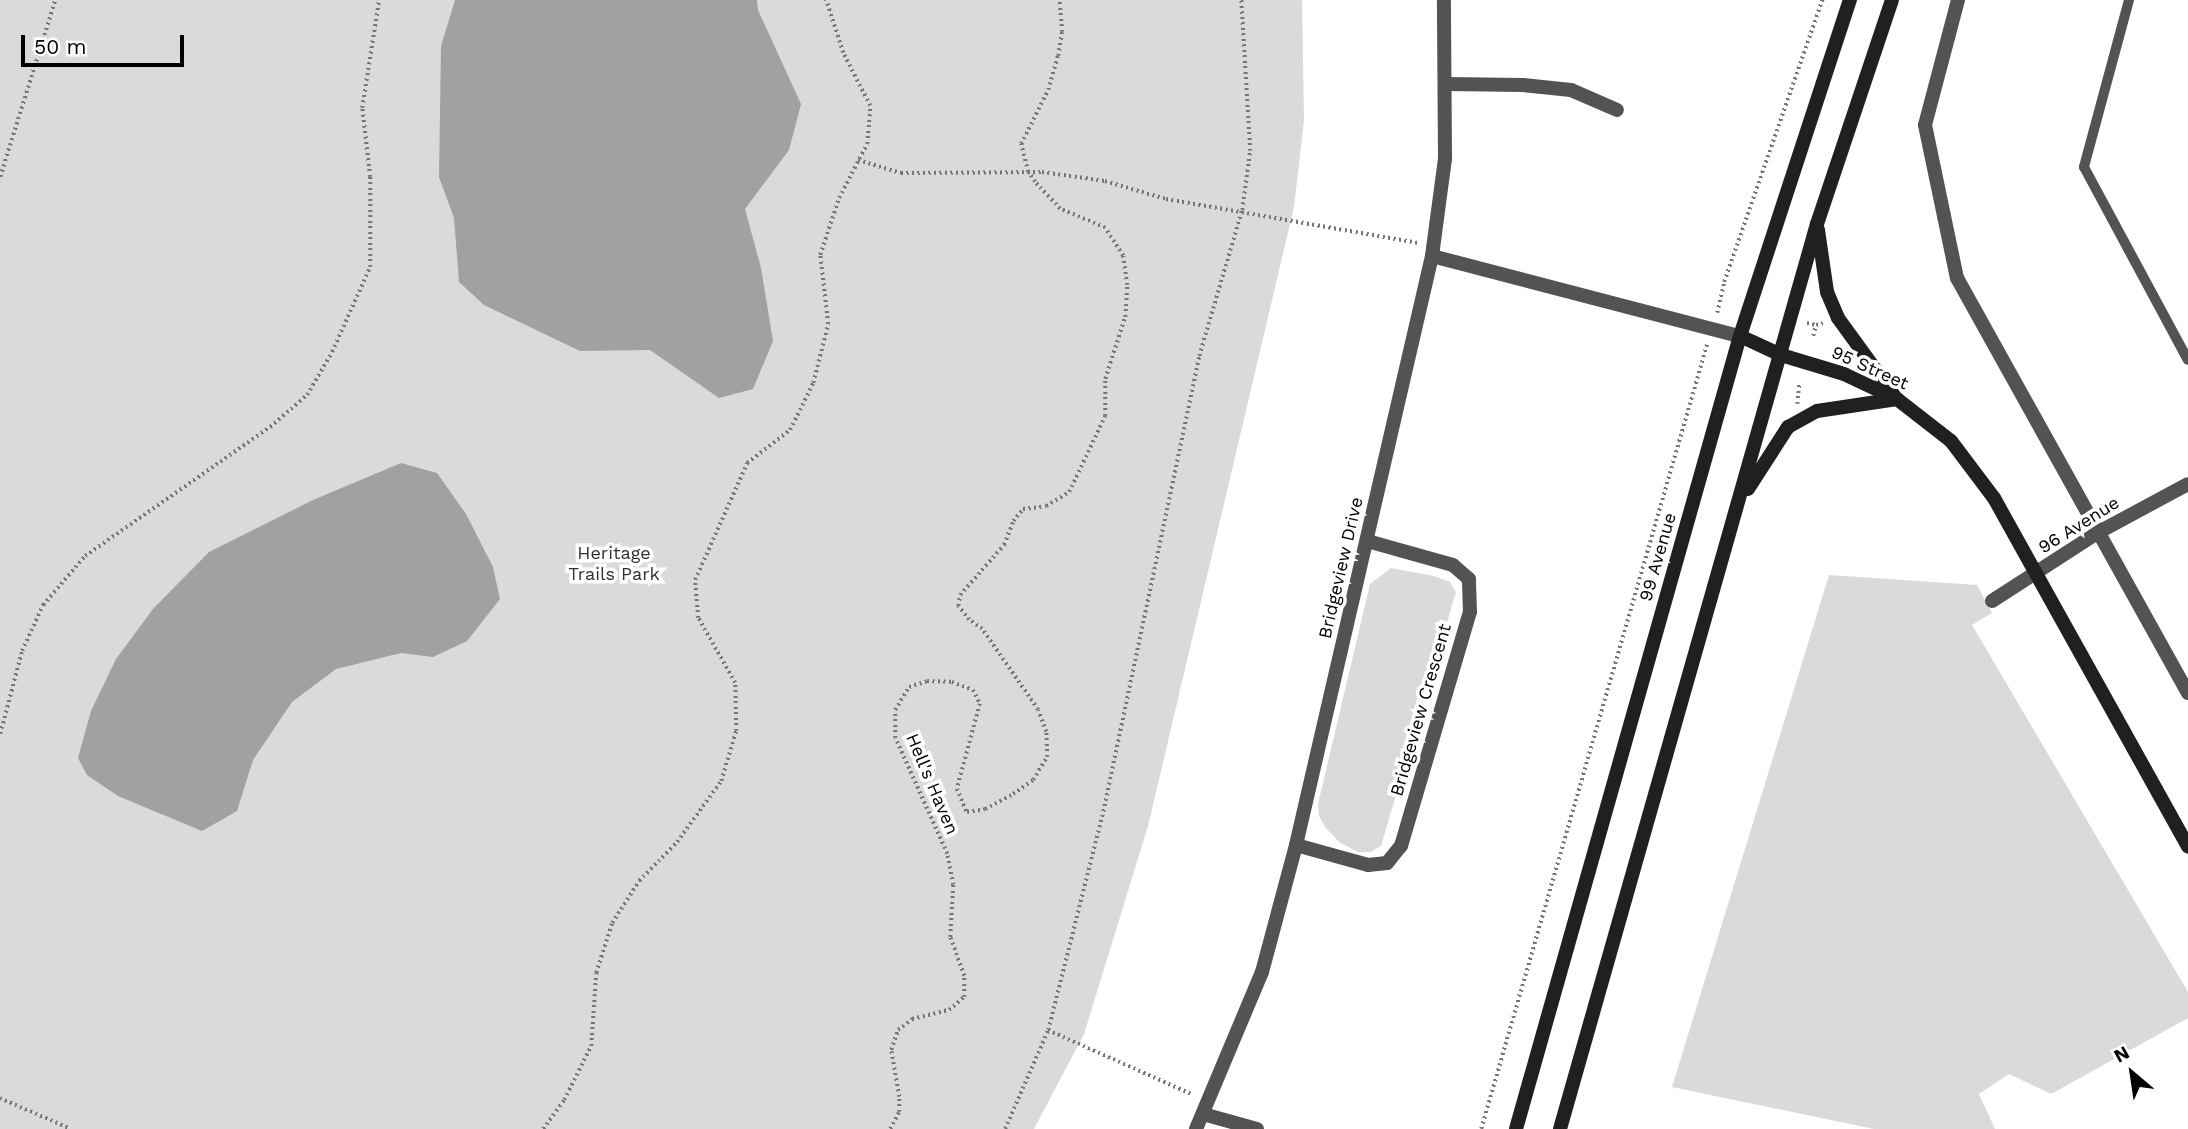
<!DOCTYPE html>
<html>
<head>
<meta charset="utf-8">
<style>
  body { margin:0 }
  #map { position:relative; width:2188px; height:1129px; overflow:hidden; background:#fff; font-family:"Work Sans",sans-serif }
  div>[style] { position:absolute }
  .green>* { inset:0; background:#dadada }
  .water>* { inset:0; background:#a1a1a1 }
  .path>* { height:3.5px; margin-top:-1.75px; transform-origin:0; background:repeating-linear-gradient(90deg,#757575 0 2px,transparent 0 5.5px) }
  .service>* { height:10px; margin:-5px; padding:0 5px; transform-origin:5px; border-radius:5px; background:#535353 }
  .minor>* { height:14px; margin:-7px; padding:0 7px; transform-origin:7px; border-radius:7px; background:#535353 }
  .secondary>* { height:14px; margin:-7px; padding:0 7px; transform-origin:7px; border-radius:7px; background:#202020 }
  span { translate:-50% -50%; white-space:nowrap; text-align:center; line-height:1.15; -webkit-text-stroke:7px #fff; paint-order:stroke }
  .street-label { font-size:18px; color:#000 }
  .park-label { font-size:18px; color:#313131 }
  .north { position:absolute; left:2097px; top:1038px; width:70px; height:70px; -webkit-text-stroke:5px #fff; paint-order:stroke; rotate:331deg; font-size:19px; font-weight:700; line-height:28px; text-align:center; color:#000 }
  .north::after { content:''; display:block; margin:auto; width:24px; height:32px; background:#000; clip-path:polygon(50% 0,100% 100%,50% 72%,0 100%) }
  .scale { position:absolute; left:21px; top:35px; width:163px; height:32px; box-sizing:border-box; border:4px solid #000; border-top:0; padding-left:9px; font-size:21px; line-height:24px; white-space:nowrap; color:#000; -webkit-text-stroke:5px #fff; paint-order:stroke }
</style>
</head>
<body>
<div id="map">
  <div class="green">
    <div style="clip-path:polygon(0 0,1302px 0,1304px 120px,1294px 207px,1148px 826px,1084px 1034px,1034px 1129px,0 1129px)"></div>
    <div style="clip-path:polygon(1391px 568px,1434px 576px,1450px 582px,1456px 592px,1381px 846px,1371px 852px,1358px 852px,1339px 842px,1325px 827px,1319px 816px,1318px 804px,1370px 584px)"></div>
    <div style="clip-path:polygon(1829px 575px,1977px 585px,1992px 613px,1972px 625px,2188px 992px,2188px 1018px,2051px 1094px,2009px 1074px,1979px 1094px,1995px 1129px,1874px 1129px,1672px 1087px)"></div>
  </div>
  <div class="water">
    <div style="clip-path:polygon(455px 0,757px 0,758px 10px,801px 104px,789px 150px,745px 209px,761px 268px,773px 341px,753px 389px,719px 398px,650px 350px,580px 351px,484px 305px,459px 282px,454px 218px,439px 177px,441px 46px)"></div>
    <div style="clip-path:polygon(401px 463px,437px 473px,466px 514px,493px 567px,500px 599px,467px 641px,433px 657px,401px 653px,336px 669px,292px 702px,253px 760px,237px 811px,202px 831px,118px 796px,87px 775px,78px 758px,91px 711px,116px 659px,153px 609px,209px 552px,313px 500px)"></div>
  </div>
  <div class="path">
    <div style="left:858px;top:160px;width:45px;rotate:16.8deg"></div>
    <div style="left:901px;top:173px;width:141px;rotate:-0.4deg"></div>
    <div style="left:1042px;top:172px;width:64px;rotate:8.1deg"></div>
    <div style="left:1105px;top:181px;width:64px;rotate:16.4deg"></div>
    <div style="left:1166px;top:199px;width:255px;rotate:9.9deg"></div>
    <div style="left:0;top:177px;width:185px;rotate:-72.7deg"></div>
    <div style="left:1717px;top:313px;width:32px;rotate:-77deg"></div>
    <div style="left:1724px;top:282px;width:299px;rotate:-70.8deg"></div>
    <div style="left:1807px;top:323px;width:9px;rotate:13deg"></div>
    <div style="left:1816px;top:325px;width:7px;rotate:-16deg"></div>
    <div style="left:1813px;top:336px;width:11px;rotate:-75deg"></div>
    <div style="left:1797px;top:404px;width:19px;rotate:-84deg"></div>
    <div style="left:0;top:734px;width:86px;rotate:-75.2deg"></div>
    <div style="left:22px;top:651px;width:51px;rotate:-65.5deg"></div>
    <div style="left:43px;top:605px;width:65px;rotate:-49.4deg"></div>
    <div style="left:85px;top:556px;width:226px;rotate:-34.9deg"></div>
    <div style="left:270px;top:427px;width:49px;rotate:-40.9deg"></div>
    <div style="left:307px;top:395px;width:50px;rotate:-59.8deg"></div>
    <div style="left:332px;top:352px;width:93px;rotate:-65.9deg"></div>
    <div style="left:370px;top:267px;width:90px;rotate:-90deg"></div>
    <div style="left:370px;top:177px;width:69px;rotate:-96.6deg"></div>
    <div style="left:362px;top:108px;width:109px;rotate:-81.1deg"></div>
    <div style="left:1048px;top:1030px;width:159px;rotate:24.1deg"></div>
    <div style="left:0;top:1098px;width:77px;rotate:23.6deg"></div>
    <div style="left:543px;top:1129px;width:36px;rotate:-54deg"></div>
    <div style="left:564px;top:1100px;width:60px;rotate:-63.4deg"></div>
    <div style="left:591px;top:1046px;width:73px;rotate:-86.1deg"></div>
    <div style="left:596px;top:973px;width:52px;rotate:-72.3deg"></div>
    <div style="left:612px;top:923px;width:50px;rotate:-57.3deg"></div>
    <div style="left:639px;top:881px;width:54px;rotate:-45.7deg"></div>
    <div style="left:677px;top:842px;width:75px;rotate:-54.2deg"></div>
    <div style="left:721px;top:781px;width:52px;rotate:-73.3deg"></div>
    <div style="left:736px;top:731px;width:48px;rotate:-91.2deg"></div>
    <div style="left:735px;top:683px;width:75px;rotate:-119.6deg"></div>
    <div style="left:698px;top:618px;width:38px;rotate:-95deg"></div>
    <div style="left:695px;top:580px;width:128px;rotate:-66deg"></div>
    <div style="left:747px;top:463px;width:54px;rotate:-37.5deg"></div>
    <div style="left:790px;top:430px;width:52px;rotate:-63.9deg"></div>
    <div style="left:813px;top:383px;width:61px;rotate:-75.7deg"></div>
    <div style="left:828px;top:324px;width:69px;rotate:-96.6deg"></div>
    <div style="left:820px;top:255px;width:60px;rotate:-71.6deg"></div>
    <div style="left:839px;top:198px;width:61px;rotate:-62.6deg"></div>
    <div style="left:867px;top:144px;width:38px;rotate:-85deg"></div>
    <div style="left:870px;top:106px;width:59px;rotate:-117deg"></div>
    <div style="left:843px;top:53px;width:56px;rotate:-107.8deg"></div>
    <div style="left:890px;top:1129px;width:19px;rotate:-62deg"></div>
    <div style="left:899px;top:1112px;width:15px;rotate:-90deg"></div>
    <div style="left:899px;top:1097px;width:48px;rotate:-99.7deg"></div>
    <div style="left:891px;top:1050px;width:21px;rotate:-71deg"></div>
    <div style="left:898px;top:1030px;width:18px;rotate:-38deg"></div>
    <div style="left:912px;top:1019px;width:38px;rotate:-14deg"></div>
    <div style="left:949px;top:1010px;width:20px;rotate:-41deg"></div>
    <div style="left:964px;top:997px;width:21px;rotate:-90deg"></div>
    <div style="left:964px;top:976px;width:41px;rotate:-109.7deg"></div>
    <div style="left:950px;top:937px;width:52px;rotate:-86.7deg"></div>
    <div style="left:953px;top:885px;width:32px;rotate:-101deg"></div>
    <div style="left:947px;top:854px;width:127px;rotate:-114.1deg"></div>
    <div style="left:895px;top:738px;width:28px;rotate:-90deg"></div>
    <div style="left:895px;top:710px;width:27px;rotate:-59deg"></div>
    <div style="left:909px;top:687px;width:19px;rotate:-18deg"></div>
    <div style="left:927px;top:681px;width:25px;rotate:2deg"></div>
    <div style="left:952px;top:682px;width:22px;rotate:21deg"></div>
    <div style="left:973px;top:690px;width:16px;rotate:63deg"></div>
    <div style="left:980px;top:704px;width:88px;rotate:105.1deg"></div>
    <div style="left:957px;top:789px;width:25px;rotate:67deg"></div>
    <div style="left:967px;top:812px;width:18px;rotate:-9deg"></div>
    <div style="left:985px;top:809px;width:32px;rotate:-28deg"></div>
    <div style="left:1013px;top:794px;width:24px;rotate:-35deg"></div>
    <div style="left:1033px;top:780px;width:27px;rotate:-59deg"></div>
    <div style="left:1047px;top:757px;width:25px;rotate:-92deg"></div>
    <div style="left:1046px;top:732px;width:23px;rotate:-110deg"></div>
    <div style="left:1038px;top:710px;width:98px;rotate:-124.7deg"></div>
    <div style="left:982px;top:629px;width:16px;rotate:-145deg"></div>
    <div style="left:969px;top:620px;width:18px;rotate:-128deg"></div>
    <div style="left:958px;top:606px;width:11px;rotate:-80deg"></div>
    <div style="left:960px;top:595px;width:67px;rotate:-48.7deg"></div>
    <div style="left:1004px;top:545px;width:26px;rotate:-69deg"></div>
    <div style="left:1013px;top:521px;width:16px;rotate:-50deg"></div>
    <div style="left:1023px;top:509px;width:23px;rotate:-7deg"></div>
    <div style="left:1046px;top:506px;width:27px;rotate:-31deg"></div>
    <div style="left:1069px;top:492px;width:84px;rotate:-64.7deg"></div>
    <div style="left:1105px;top:416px;width:37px;rotate:-90deg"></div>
    <div style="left:1105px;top:379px;width:65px;rotate:-72.1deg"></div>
    <div style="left:1125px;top:317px;width:32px;rotate:-86deg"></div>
    <div style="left:1127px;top:285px;width:29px;rotate:-98deg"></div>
    <div style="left:1123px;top:256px;width:33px;rotate:-123deg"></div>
    <div style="left:1105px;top:228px;width:49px;rotate:-157.1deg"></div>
    <div style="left:1060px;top:209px;width:37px;rotate:-133deg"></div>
    <div style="left:1035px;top:182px;width:12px;rotate:-125deg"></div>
    <div style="left:1028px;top:172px;width:29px;rotate:-104deg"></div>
    <div style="left:1021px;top:144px;width:60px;rotate:-63.4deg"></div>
    <div style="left:1048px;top:90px;width:35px;rotate:-74deg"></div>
    <div style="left:1058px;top:56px;width:24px;rotate:-81deg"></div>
    <div style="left:1062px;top:32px;width:32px;rotate:-95deg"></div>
    <div style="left:1005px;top:1129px;width:108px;rotate:-66.5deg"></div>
    <div style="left:1048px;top:1030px;width:220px;rotate:-75.8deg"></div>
    <div style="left:1102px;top:817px;width:471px;rotate:-78.1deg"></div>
    <div style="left:1199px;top:356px;width:152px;rotate:-73.6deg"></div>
    <div style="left:1242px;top:210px;width:60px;rotate:-82.3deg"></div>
    <div style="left:1250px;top:151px;width:151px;rotate:-93.4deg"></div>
    <div style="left:1481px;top:1129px;width:817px;rotate:-73.94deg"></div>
  </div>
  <div class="service">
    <div style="left:2129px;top:0;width:173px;rotate:105.1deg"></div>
    <div style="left:2084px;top:167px;width:219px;rotate:61.7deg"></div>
  </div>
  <div class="minor">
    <div style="left:1958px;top:0;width:129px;rotate:104.8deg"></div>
    <div style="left:1925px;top:125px;width:156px;rotate:78.2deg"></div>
    <div style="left:1957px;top:278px;width:475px;rotate:60.9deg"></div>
    <div style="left:1446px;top:84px;width:77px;rotate:0.7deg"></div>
    <div style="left:1523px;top:85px;width:48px;rotate:5.9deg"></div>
    <div style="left:1571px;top:90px;width:50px;rotate:23.5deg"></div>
    <div style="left:1432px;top:256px;width:318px;rotate:14.6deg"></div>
    <div style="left:1992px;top:601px;width:125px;rotate:-32.9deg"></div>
    <div style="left:2097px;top:533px;width:103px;rotate:-28.3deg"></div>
    <div style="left:1296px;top:845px;width:75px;rotate:15.5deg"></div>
    <div style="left:1368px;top:865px;width:19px;rotate:-6deg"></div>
    <div style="left:1387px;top:863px;width:22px;rotate:-51deg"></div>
    <div style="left:1401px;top:846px;width:244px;rotate:-73.6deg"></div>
    <div style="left:1470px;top:612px;width:33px;rotate:-92deg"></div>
    <div style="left:1469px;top:579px;width:21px;rotate:-139deg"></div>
    <div style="left:1453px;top:565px;width:89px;rotate:-164.4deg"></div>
    <div style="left:1203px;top:1114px;width:56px;rotate:15.5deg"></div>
    <div style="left:1196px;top:1129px;width:170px;rotate:-67.2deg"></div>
    <div style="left:1262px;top:972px;width:131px;rotate:-75deg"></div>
    <div style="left:1296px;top:845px;width:604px;rotate:-77deg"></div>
    <div style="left:1432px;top:256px;width:98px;rotate:-82.4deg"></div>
    <div style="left:1445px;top:159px;width:159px;rotate:-90.4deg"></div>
  </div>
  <div class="secondary">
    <div style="left:1818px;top:230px;width:63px;rotate:81.7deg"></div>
    <div style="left:1827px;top:292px;width:28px;rotate:67deg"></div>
    <div style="left:1838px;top:318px;width:95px;rotate:54deg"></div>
    <div style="left:1740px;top:336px;width:45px;rotate:24.9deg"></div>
    <div style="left:1781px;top:355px;width:66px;rotate:16.8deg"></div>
    <div style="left:1844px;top:374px;width:59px;rotate:25.3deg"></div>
    <div style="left:1897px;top:399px;width:68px;rotate:37.9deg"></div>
    <div style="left:1951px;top:441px;width:71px;rotate:53deg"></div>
    <div style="left:1994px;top:498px;width:399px;rotate:60.9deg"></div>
    <div style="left:1748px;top:489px;width:74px;rotate:-57.2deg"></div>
    <div style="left:1788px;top:427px;width:33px;rotate:-29deg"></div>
    <div style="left:1817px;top:411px;width:81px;rotate:-8.5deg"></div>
    <div style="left:1516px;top:1129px;width:824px;rotate:-74.23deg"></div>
    <div style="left:1740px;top:336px;width:354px;rotate:-71.9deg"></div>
    <div style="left:1560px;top:1129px;width:941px;rotate:-74.15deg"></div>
    <div style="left:1817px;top:224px;width:236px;rotate:-71.5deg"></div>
  </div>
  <div class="street-label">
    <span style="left:1870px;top:368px;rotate:24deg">95 Street</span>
    <span style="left:2079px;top:525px;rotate:-32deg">96 Avenue</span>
    <span style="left:1658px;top:557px;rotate:-74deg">99 Avenue</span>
    <span style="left:1341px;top:568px;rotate:-77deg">Bridgeview Drive</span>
    <span style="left:1421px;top:710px;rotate:-74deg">Bridgeview Crescent</span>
    <span style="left:932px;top:784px;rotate:67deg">Hell's Haven</span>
  </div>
  <div class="park-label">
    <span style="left:614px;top:564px">Heritage<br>Trails Park</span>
  </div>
  <div class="north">N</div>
  <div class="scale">50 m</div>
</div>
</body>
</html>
